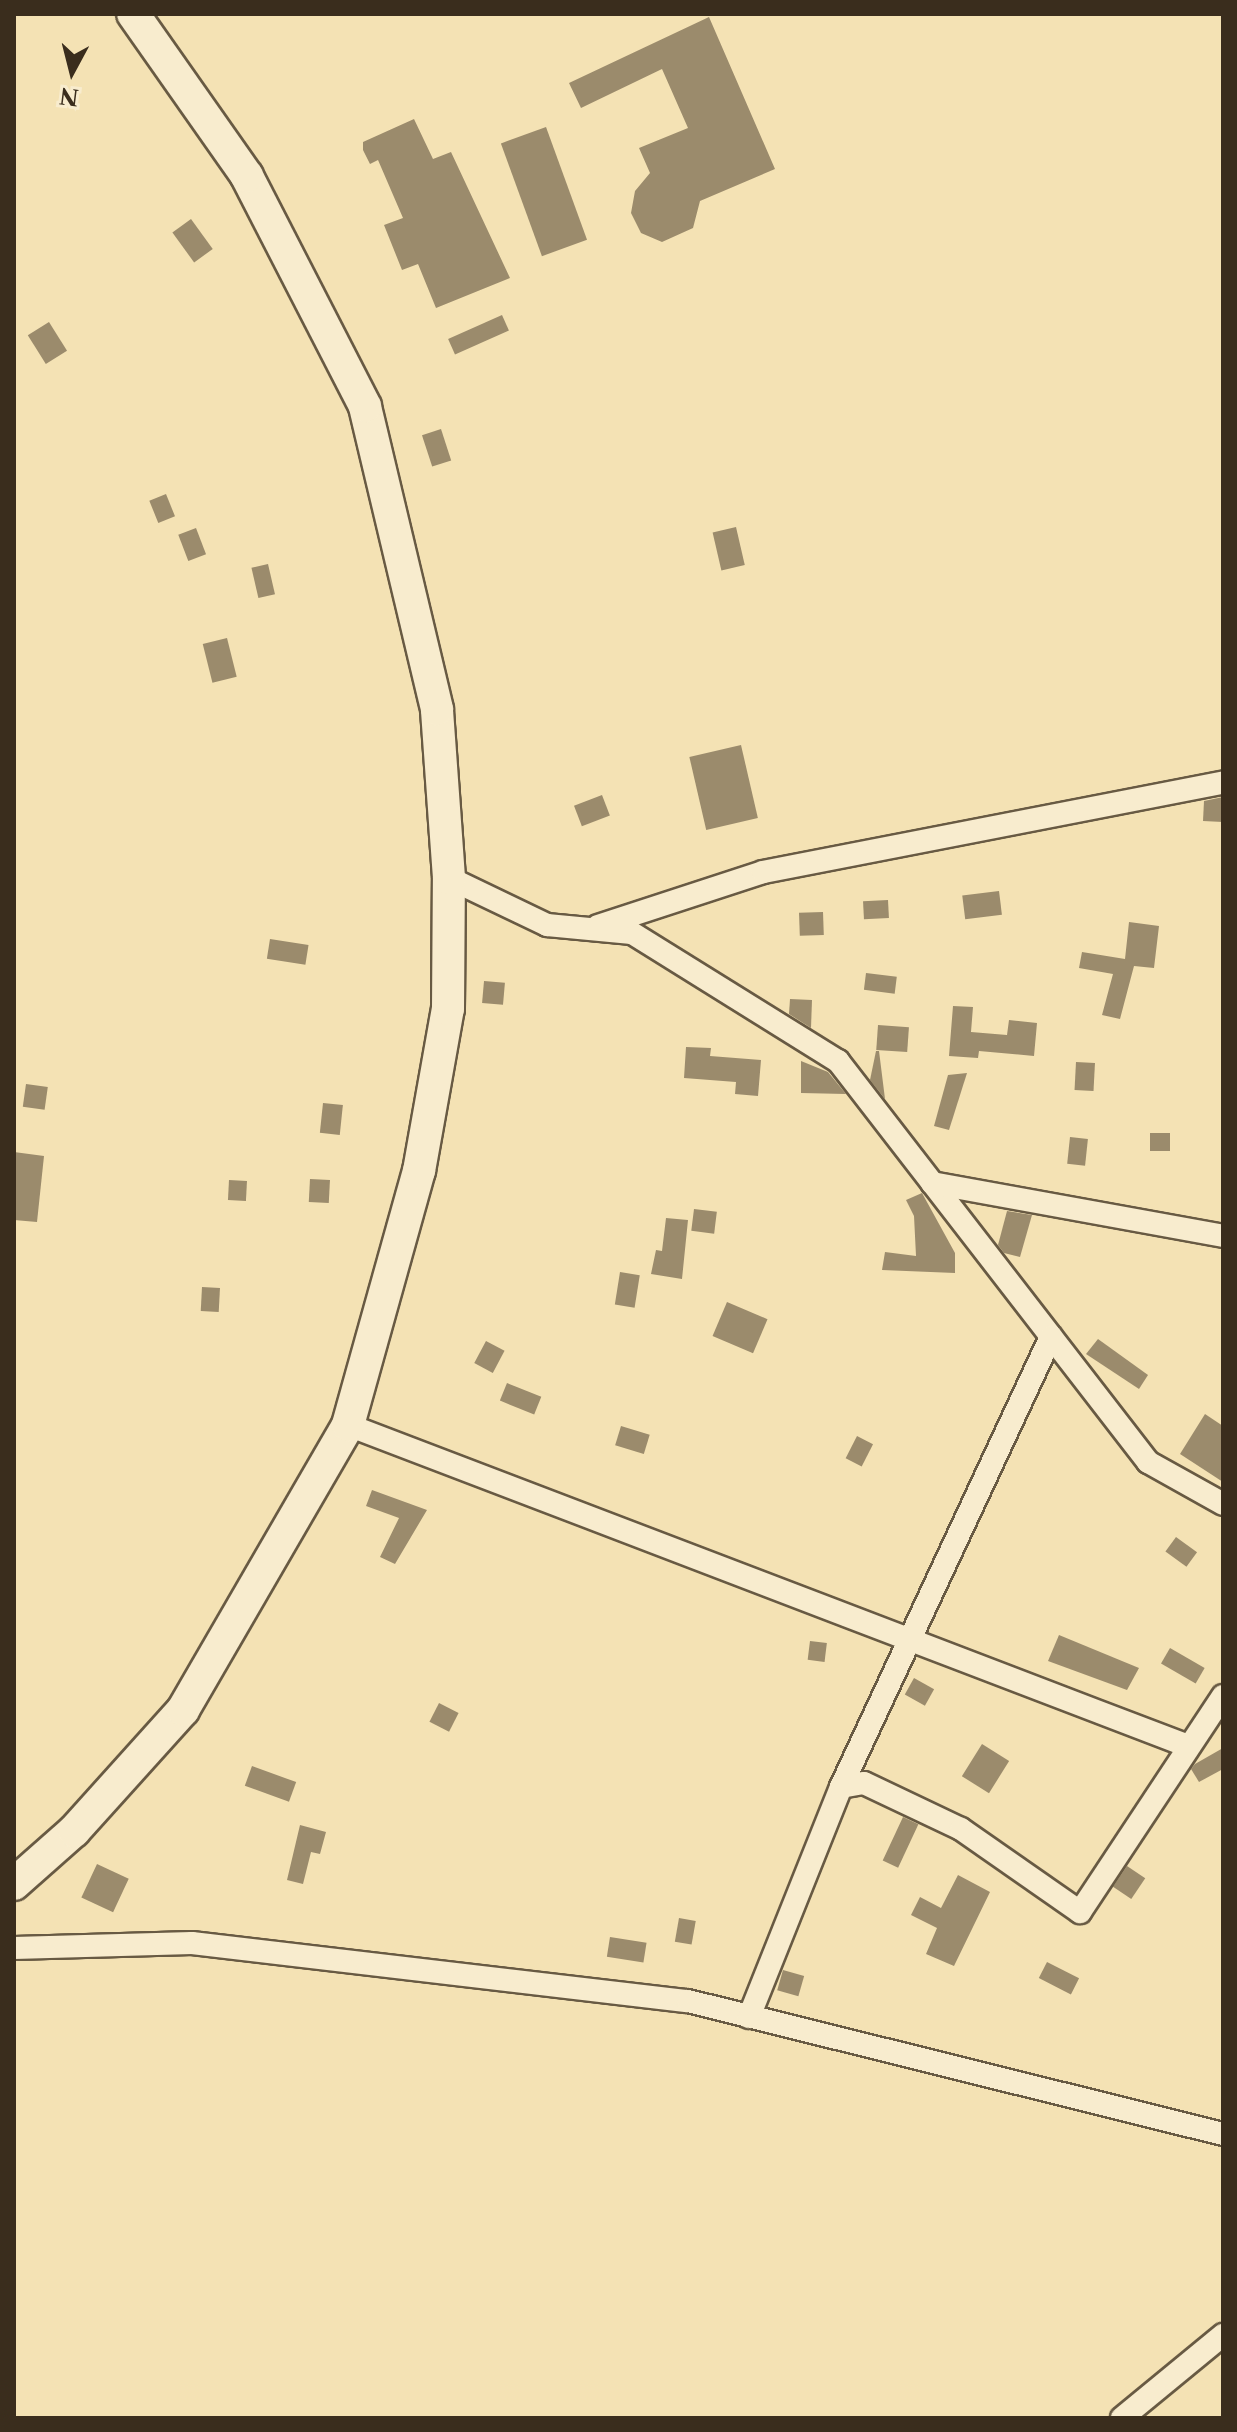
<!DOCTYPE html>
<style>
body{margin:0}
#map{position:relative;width:1237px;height:2432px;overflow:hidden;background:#f4e2b4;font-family:"Libre Caslon Text",serif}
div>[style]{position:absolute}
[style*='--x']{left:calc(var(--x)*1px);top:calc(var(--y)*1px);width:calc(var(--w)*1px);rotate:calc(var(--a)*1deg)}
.building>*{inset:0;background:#9b8b6c;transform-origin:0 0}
.roads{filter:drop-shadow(2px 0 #685a43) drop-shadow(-2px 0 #685a43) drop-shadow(0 2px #685a43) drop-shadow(0 -2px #685a43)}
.street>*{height:22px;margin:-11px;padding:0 11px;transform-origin:11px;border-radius:11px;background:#f8ecce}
.secondary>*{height:32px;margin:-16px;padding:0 16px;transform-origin:16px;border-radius:16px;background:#f8ecce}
span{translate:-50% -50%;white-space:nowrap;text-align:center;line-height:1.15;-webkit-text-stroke:6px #f8ecce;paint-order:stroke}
.frame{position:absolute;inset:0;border:16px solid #3a2d1d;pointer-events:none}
.north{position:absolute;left:32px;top:32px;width:80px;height:80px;-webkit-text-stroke:6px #f8ecce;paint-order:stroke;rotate:187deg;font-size:22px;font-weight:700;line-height:32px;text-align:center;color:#3a2d1d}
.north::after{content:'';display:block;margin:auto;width:28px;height:36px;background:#3a2d1d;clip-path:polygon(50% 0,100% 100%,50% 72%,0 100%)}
</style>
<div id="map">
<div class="building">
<div style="clip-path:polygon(709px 17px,775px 169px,700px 201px,693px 228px,662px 242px,641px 233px,631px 213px,635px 191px,650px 173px,639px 148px,688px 128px,662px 69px,581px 108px,569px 83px)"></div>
<div style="clip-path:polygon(414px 119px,433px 159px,451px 152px,510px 278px,436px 308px,418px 264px,402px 270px,384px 225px,403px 218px,378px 160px,370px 164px,363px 150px,363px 142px)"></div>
<div style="left:546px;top:127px;width:120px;height:48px;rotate:70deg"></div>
<div style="left:191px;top:219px;width:37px;height:23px;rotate:54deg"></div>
<div style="left:502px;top:315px;width:17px;height:59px;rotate:66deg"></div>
<div style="left:49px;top:322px;width:34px;height:25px;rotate:58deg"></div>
<div style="left:441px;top:429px;width:33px;height:20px;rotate:72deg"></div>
<div style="left:166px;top:494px;width:24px;height:18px;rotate:68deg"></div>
<div style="left:736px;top:527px;width:39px;height:24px;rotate:77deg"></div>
<div style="left:196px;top:528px;width:28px;height:19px;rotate:69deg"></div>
<div style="left:268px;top:564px;width:31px;height:17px;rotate:77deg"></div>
<div style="left:227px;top:638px;width:40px;height:25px;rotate:76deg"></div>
<div style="left:741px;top:745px;width:75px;height:53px;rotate:77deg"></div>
<div style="left:602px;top:795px;width:22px;height:30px;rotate:69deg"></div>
<div style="clip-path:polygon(1223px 797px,1223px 822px,1203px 821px,1204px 801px)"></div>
<div style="left:999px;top:891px;width:24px;height:37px;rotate:83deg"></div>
<div style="left:888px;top:900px;width:18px;height:25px;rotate:87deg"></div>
<div style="left:823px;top:912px;width:23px;height:24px;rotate:88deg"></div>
<div style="clip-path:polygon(1129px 922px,1159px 926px,1154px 968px,1134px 966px,1120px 1019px,1102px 1015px,1113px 974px,1079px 968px,1082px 952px,1125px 959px)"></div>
<div style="left:270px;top:939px;width:39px;height:20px;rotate:9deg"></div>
<div style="left:866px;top:973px;width:31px;height:17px;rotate:7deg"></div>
<div style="left:484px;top:981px;width:21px;height:22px;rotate:5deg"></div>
<div style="clip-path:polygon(790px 999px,812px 1000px,811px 1028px,789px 1014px)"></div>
<div style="clip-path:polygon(953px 1006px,973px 1007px,971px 1032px,1007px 1035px,1009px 1020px,1037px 1023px,1034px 1056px,979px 1051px,978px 1058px,949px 1056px)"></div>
<div style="left:878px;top:1025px;width:31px;height:25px;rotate:4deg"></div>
<div style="clip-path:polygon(686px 1047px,711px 1048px,710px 1056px,761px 1060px,758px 1096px,735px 1094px,736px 1082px,684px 1078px)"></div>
<div style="clip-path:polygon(876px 1051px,879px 1051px,885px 1099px,870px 1080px)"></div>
<div style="clip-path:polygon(801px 1061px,828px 1072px,846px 1094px,801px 1093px)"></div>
<div style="left:1076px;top:1062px;width:19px;height:28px;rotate:3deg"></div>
<div style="clip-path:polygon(967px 1073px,949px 1130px,934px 1126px,948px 1075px)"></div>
<div style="left:26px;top:1084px;width:22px;height:23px;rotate:8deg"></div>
<div style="left:323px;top:1103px;width:20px;height:30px;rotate:6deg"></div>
<div style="left:1150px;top:1133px;width:20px;height:18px"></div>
<div style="left:1070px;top:1137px;width:18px;height:27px;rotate:6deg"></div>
<div style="clip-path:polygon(14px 1152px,44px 1156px,37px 1222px,14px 1220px)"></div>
<div style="left:310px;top:1179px;width:20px;height:23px;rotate:3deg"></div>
<div style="left:229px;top:1180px;width:18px;height:20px;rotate:3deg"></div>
<div style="clip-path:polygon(922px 1193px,955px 1253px,955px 1273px,882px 1270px,885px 1252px,916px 1256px,914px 1216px,906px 1200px)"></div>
<div style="left:694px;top:1209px;width:23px;height:22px;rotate:7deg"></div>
<div style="clip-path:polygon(1007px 1211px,1032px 1215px,1020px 1257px,1004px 1253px,998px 1245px)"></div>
<div style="clip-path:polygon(666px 1218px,688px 1220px,682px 1279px,651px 1274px,656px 1250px,662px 1251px)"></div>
<div style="left:620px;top:1272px;width:20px;height:33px;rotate:9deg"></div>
<div style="left:202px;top:1287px;width:18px;height:24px;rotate:3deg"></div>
<div style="left:727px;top:1302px;width:44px;height:37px;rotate:23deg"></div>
<div style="clip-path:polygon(1098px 1339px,1148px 1375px,1139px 1389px,1086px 1354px)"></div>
<div style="left:486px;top:1341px;width:21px;height:25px;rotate:28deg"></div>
<div style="left:507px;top:1383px;width:37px;height:19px;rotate:22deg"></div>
<div style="clip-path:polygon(1205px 1414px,1223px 1426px,1223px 1482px,1180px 1454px)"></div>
<div style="left:621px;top:1426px;width:30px;height:20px;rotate:17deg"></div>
<div style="left:857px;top:1436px;width:18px;height:25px;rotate:27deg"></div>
<div style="clip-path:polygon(372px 1490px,427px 1510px,395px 1564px,380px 1557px,399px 1518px,366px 1506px)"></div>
<div style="left:1176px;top:1537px;width:26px;height:18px;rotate:36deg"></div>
<div style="clip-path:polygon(1059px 1635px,1139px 1668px,1127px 1690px,1048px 1661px)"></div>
<div style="left:810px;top:1641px;width:17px;height:19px;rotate:7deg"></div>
<div style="left:1170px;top:1648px;width:40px;height:18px;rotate:30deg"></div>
<div style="left:914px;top:1678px;width:23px;height:19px;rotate:29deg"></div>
<div style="left:439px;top:1703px;width:22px;height:21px;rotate:27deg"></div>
<div style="left:982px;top:1744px;width:32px;height:38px;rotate:32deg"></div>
<div style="clip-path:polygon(1223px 1748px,1223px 1769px,1199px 1782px,1191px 1769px,1195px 1764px)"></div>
<div style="left:252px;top:1766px;width:47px;height:21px;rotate:20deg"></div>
<div style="left:903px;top:1817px;width:17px;height:48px;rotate:25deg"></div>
<div style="clip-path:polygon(300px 1825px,326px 1832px,320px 1854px,311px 1852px,303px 1884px,287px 1880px)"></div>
<div style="left:97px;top:1864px;width:35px;height:37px;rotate:25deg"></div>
<div style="left:1127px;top:1866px;width:22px;height:25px;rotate:34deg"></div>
<div style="clip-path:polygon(958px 1875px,990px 1892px,954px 1966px,926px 1954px,937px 1928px,911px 1915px,920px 1897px,941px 1908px)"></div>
<div style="left:679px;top:1918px;width:17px;height:24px;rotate:10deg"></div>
<div style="left:610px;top:1937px;width:37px;height:20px;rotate:9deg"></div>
<div style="left:1047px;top:1962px;width:36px;height:18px;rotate:27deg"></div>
<div style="left:783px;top:1970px;width:22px;height:21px;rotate:16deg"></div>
</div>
<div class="roads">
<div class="street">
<div style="--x:449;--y:878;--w:109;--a:25.6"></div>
<div style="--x:547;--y:925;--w:85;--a:5.4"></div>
<div style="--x:632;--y:933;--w:243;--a:31.9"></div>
<div style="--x:838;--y:1061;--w:507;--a:52.29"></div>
<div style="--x:1148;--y:1462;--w:86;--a:29.2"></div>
<div style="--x:598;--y:926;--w:174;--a:-18.1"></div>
<div style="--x:763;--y:872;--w:469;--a:-11"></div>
<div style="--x:932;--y:1183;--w:296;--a:10.3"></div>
<div style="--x:348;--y:1425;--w:899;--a:20.91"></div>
<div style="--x:841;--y:1787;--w:23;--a:-10"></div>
<div style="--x:864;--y:1783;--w:107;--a:25.4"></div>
<div style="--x:961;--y:1829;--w:145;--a:34.9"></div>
<div style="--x:1080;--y:1912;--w:259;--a:-56.5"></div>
<div style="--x:14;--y:1948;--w:178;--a:-1.6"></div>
<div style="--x:192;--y:1943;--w:499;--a:6.7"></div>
<div style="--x:688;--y:2001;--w:551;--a:13.96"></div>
<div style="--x:749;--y:2017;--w:248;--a:-68.2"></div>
<div style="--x:841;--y:1787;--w:497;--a:-65"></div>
<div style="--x:1122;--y:2418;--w:131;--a:-39.4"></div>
</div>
<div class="secondary">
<div style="--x:14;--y:1884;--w:80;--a:-41.5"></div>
<div style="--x:74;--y:1831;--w:163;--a:-48"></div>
<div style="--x:183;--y:1710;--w:329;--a:-59.9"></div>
<div style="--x:348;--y:1425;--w:264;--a:-74.4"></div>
<div style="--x:419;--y:1171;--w:165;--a:-79.9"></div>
<div style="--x:448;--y:1009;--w:131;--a:-89.6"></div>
<div style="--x:449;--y:878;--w:169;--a:-94.1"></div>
<div style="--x:437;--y:709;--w:311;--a:-103.4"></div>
<div style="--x:365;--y:406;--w:259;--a:-117.2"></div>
<div style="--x:247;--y:176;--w:198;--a:-125.1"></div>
</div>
</div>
<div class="frame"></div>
<div class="north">N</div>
</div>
